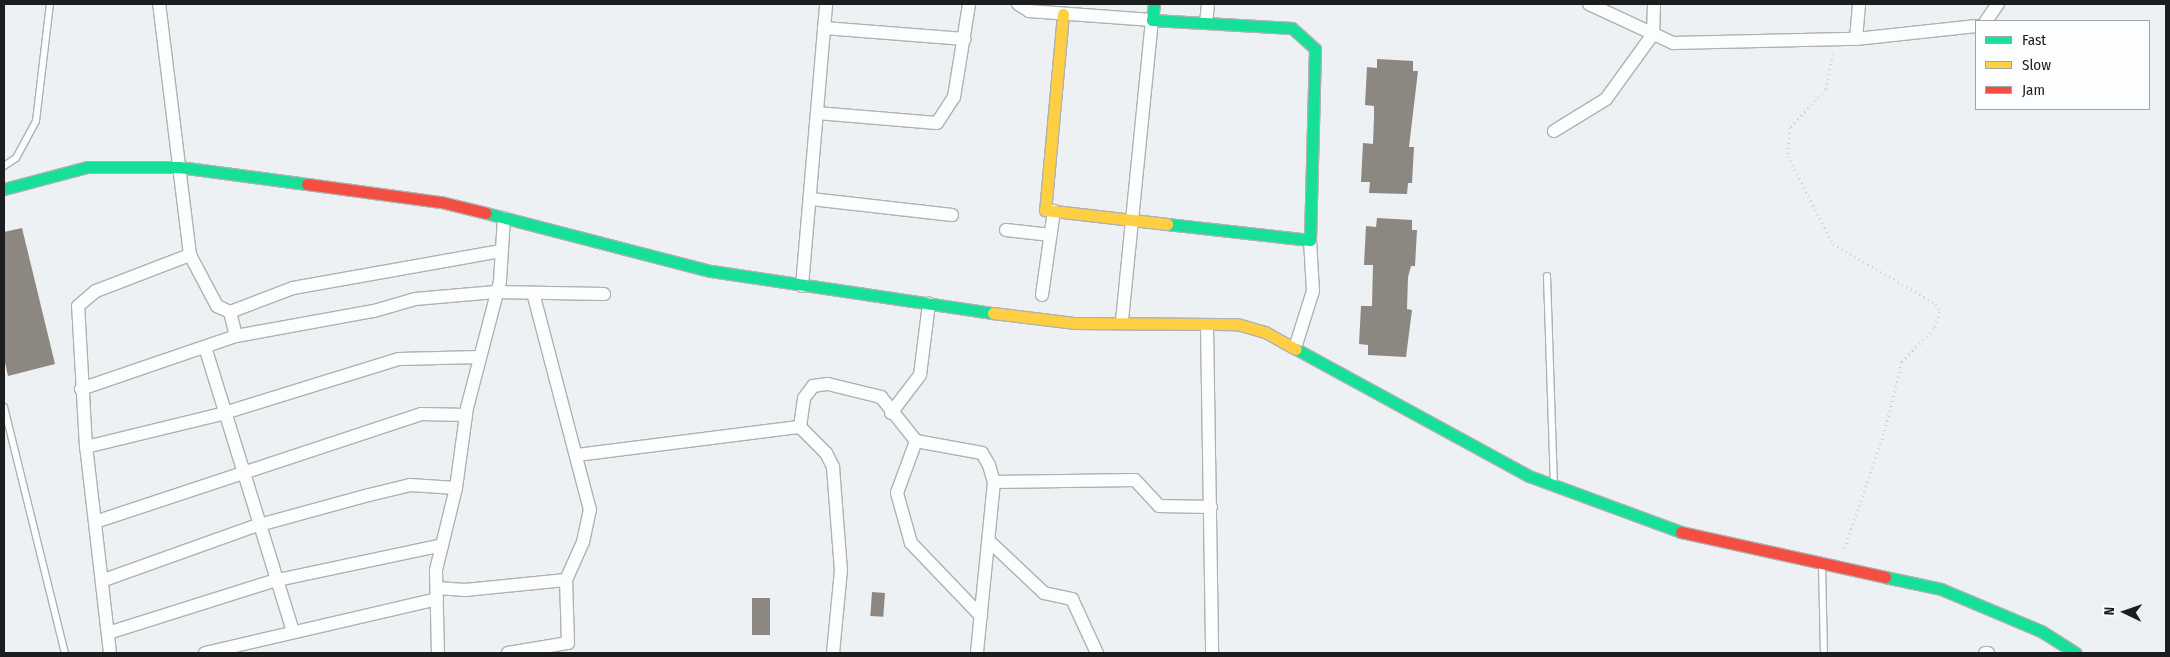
<!DOCTYPE html>
<style>
body{margin:0}
#map{position:relative;width:2170px;height:657px;overflow:hidden;background:#eef1f4;font-family:"Fira Sans Condensed",sans-serif}
div>[style]{position:absolute}
[style*='--x']{left:calc(var(--x)*1px);top:calc(var(--y)*1px);width:calc(var(--w)*1px);rotate:calc(var(--a)*1deg)}
.building>*{inset:0;background:#8c8780;transform-origin:0 0}
.path>*{height:2.5px;margin-top:-1.25px;transform-origin:0;background:repeating-linear-gradient(90deg,#cfd1d1 0 1px,transparent 0 5px)}
.roads{filter:drop-shadow(1px 0 #afb1b3) drop-shadow(-1px 0 #afb1b3) drop-shadow(0 1px #afb1b3) drop-shadow(0 -1px #afb1b3)}
.lane>*{height:6px;margin:-3px;padding:0 3px;transform-origin:3px;border-radius:3px;background:#fcfdfd}
.street>*{height:12px;margin:-6px;padding:0 6px;transform-origin:6px;border-radius:6px;background:#fcfdfd}
.fast>*{height:11px;margin:-5.5px;padding:0 5.5px;transform-origin:5.5px;border-radius:5.5px;background:#16e098}
.slow>*{height:11px;margin:-5.5px;padding:0 5.5px;transform-origin:5.5px;border-radius:5.5px;background:#ffcf43}
.jam>*{height:11px;margin:-5.5px;padding:0 5.5px;transform-origin:5.5px;border-radius:5.5px;background:#f24e42}
span{translate:-50% -50%;white-space:nowrap;text-align:center;line-height:1.15;-webkit-text-stroke:5px #fcfdfe;paint-order:stroke}
.frame{position:absolute;inset:0;border:5px solid #1b1d1f;pointer-events:none}
.legend{position:absolute;left:1975px;top:20px;width:175px;height:90px;box-sizing:border-box;background:#fcfdfe;border:1px solid #a2a3a5;margin:0;padding:6px 9px;list-style:none;font-size:15px;color:#1b1d1f}
.legend li{display:flex;align-items:center;gap:10px;height:25px}
.legend b{width:25px;border:1px solid #a2a3a5}
.north{position:absolute;left:2100px;top:587px;width:50px;height:50px;-webkit-text-stroke:4px #fcfdfe;paint-order:stroke;rotate:273deg;font-size:14px;font-weight:700;line-height:20px;text-align:center;color:#1b1d1f}
.north::after{content:'';display:block;margin:auto;width:18px;height:22px;background:#1b1d1f;clip-path:polygon(50% 0,100% 100%,50% 72%,0 100%)}
</style>
<div id="map">
<div class="building">
<div style="clip-path:polygon(1377px 59px,1413px 61px,1413px 71px,1418px 71px,1409px 147px,1414px 147px,1412px 183px,1408px 183px,1407px 194px,1369px 193px,1370px 182px,1361px 182px,1363px 143px,1373px 144px,1374px 116px,1374px 106px,1365px 105px,1367px 67px,1377px 68px)"></div>
<div style="clip-path:polygon(1377px 218px,1412px 220px,1412px 230px,1417px 230px,1415px 266px,1411px 266px,1408px 277px,1407px 309px,1412px 310px,1406px 357px,1368px 355px,1368px 345px,1359px 344px,1361px 306px,1372px 306px,1373px 265px,1364px 265px,1366px 226px,1376px 227px)"></div>
<div style="clip-path:polygon(22px 228px,55px 364px,8px 376px,4px 358px,4px 232px)"></div>
<div style="left:872px;top:592px;width:13px;height:24px;rotate:4deg"></div>
<div style="left:752px;top:598px;width:18px;height:37px"></div>
</div>
<div class="path">
<div style="--x:1833;--y:54;--w:37;--a:101"></div>
<div style="--x:1826;--y:90;--w:52;--a:133.5"></div>
<div style="--x:1790;--y:128;--w:28;--a:94"></div>
<div style="--x:1788;--y:156;--w:99;--a:62.9"></div>
<div style="--x:1833;--y:244;--w:119;--a:30.2"></div>
<div style="--x:1936;--y:304;--w:9;--a:63"></div>
<div style="--x:1940;--y:312;--w:18;--a:109"></div>
<div style="--x:1934;--y:329;--w:46;--a:134.1"></div>
<div style="--x:1902;--y:362;--w:74;--a:104"></div>
<div style="--x:1884;--y:434;--w:124;--a:108.9"></div>
</div>
<div class="roads">
<div class="lane">
<div style="--x:4;--y:166;--w:14;--a:-34"></div>
<div style="--x:16;--y:158;--w:42;--a:-61.6"></div>
<div style="--x:36;--y:121;--w:118;--a:-83.2"></div>
<div style="--x:1547;--y:276;--w:209;--a:88.1"></div>
<div style="--x:4;--y:407;--w:253;--a:76.1"></div>
<div style="--x:1822;--y:566;--w:87;--a:88.7"></div>
</div>
<div class="street">
<div style="--x:1018;--y:4;--w:13;--a:32"></div>
<div style="--x:1029;--y:11;--w:123;--a:4.2"></div>
<div style="--x:1152;--y:20;--w:304;--a:95.7"></div>
<div style="--x:1589;--y:4;--w:93;--a:24.9"></div>
<div style="--x:1673;--y:43;--w:183;--a:-1.3"></div>
<div style="--x:1856;--y:39;--w:121;--a:-6.2"></div>
<div style="--x:1986;--y:21;--w:21;--a:-55"></div>
<div style="--x:1206;--y:23;--w:19;--a:-84"></div>
<div style="--x:824;--y:28;--w:141;--a:4.5"></div>
<div style="--x:1856;--y:39;--w:35;--a:-85"></div>
<div style="--x:817;--y:113;--w:120;--a:4.8"></div>
<div style="--x:937;--y:123;--w:31;--a:-57"></div>
<div style="--x:954;--y:97;--w:94;--a:-80.8"></div>
<div style="--x:1554;--y:131;--w:61;--a:-31.6"></div>
<div style="--x:1606;--y:99;--w:80;--a:-54.1"></div>
<div style="--x:1653;--y:34;--w:30;--a:-88"></div>
<div style="--x:811;--y:199;--w:142;--a:6.5"></div>
<div style="--x:1006;--y:230;--w:45;--a:6.3"></div>
<div style="--x:190;--y:255;--w:58;--a:62.1"></div>
<div style="--x:217;--y:306;--w:14;--a:25"></div>
<div style="--x:802;--y:286;--w:283;--a:-85.1"></div>
<div style="--x:1042;--y:295;--w:85;--a:-81.9"></div>
<div style="--x:1207;--y:325;--w:328;--a:89.1"></div>
<div style="--x:236;--y:336;--w:25;--a:-104"></div>
<div style="--x:230;--y:312;--w:67;--a:-20.9"></div>
<div style="--x:293;--y:288;--w:211;--a:-10.1"></div>
<div style="--x:205;--y:347;--w:298;--a:72.8"></div>
<div style="--x:1295;--y:348;--w:60;--a:-72.5"></div>
<div style="--x:1313;--y:291;--w:51;--a:-93.4"></div>
<div style="--x:81;--y:389;--w:164;--a:-18.9"></div>
<div style="--x:236;--y:336;--w:140;--a:-10.3"></div>
<div style="--x:374;--y:311;--w:43;--a:-16.3"></div>
<div style="--x:415;--y:299;--w:81;--a:-4.9"></div>
<div style="--x:496;--y:292;--w:108;--a:1.1"></div>
<div style="--x:891;--y:413;--w:48;--a:-52.7"></div>
<div style="--x:920;--y:375;--w:72;--a:-82.8"></div>
<div style="--x:800;--y:427;--w:37;--a:45"></div>
<div style="--x:826;--y:453;--w:16;--a:63"></div>
<div style="--x:833;--y:467;--w:103;--a:85.6"></div>
<div style="--x:841;--y:570;--w:83;--a:95.5"></div>
<div style="--x:916;--y:441;--w:55;--a:110.1"></div>
<div style="--x:897;--y:493;--w:52;--a:74.4"></div>
<div style="--x:911;--y:543;--w:101;--a:46.2"></div>
<div style="--x:86;--y:447;--w:139;--a:-13.7"></div>
<div style="--x:221;--y:414;--w:186;--a:-17.2"></div>
<div style="--x:399;--y:359;--w:81;--a:-1.4"></div>
<div style="--x:577;--y:455;--w:225;--a:-7.2"></div>
<div style="--x:800;--y:427;--w:29;--a:-82"></div>
<div style="--x:804;--y:398;--w:15;--a:-53"></div>
<div style="--x:813;--y:386;--w:15;--a:-8"></div>
<div style="--x:828;--y:384;--w:55;--a:13.8"></div>
<div style="--x:881;--y:397;--w:56;--a:51.5"></div>
<div style="--x:916;--y:441;--w:67;--a:10.3"></div>
<div style="--x:982;--y:453;--w:14;--a:60"></div>
<div style="--x:989;--y:465;--w:18;--a:74"></div>
<div style="--x:994;--y:482;--w:172;--a:95.7"></div>
<div style="--x:994;--y:482;--w:141;--a:-0.8"></div>
<div style="--x:1135;--y:480;--w:35;--a:47"></div>
<div style="--x:1159;--y:506;--w:52;--a:1.1"></div>
<div style="--x:95;--y:522;--w:343;--a:-18.3"></div>
<div style="--x:421;--y:414;--w:45;--a:1.3"></div>
<div style="--x:989;--y:541;--w:76;--a:43.4"></div>
<div style="--x:1044;--y:593;--w:29;--a:12"></div>
<div style="--x:1072;--y:599;--w:60;--a:65.2"></div>
<div style="--x:104;--y:580;--w:157;--a:-19.7"></div>
<div style="--x:252;--y:527;--w:121;--a:-15.3"></div>
<div style="--x:369;--y:495;--w:42;--a:-13.7"></div>
<div style="--x:410;--y:485;--w:46;--a:3.7"></div>
<div style="--x:437;--y:588;--w:28;--a:4"></div>
<div style="--x:465;--y:590;--w:101;--a:-5.7"></div>
<div style="--x:108;--y:633;--w:173;--a:-17.5"></div>
<div style="--x:273;--y:581;--w:173;--a:-12"></div>
<div style="--x:110;--y:653;--w:207;--a:-96.6"></div>
<div style="--x:86;--y:447;--w:141;--a:-93.2"></div>
<div style="--x:78;--y:306;--w:23;--a:-40"></div>
<div style="--x:96;--y:291;--w:101;--a:-21"></div>
<div style="--x:190;--y:255;--w:253;--a:-97"></div>
<div style="--x:205;--y:653;--w:238;--a:-13.1"></div>
<div style="--x:438;--y:653;--w:83;--a:-91.4"></div>
<div style="--x:436;--y:570;--w:84;--a:-76.3"></div>
<div style="--x:456;--y:488;--w:81;--a:-82.2"></div>
<div style="--x:467;--y:408;--w:131;--a:-75.4"></div>
<div style="--x:500;--y:281;--w:63;--a:-86.4"></div>
<div style="--x:508;--y:653;--w:61;--a:-9.5"></div>
<div style="--x:568;--y:643;--w:63;--a:-91.8"></div>
<div style="--x:566;--y:580;--w:42;--a:-65.9"></div>
<div style="--x:583;--y:542;--w:33;--a:-78"></div>
<div style="--x:590;--y:510;--w:224;--a:-104.7"></div>
<div style="--x:1985;--y:653;--w:3;--a:0"></div>
</div>
<div class="fast">
<div style="--x:1154;--y:4;--w:16;--a:97"></div>
<div style="--x:1152;--y:20;--w:140;--a:3.3"></div>
<div style="--x:1292;--y:28;--w:31;--a:42"></div>
<div style="--x:1315;--y:49;--w:191;--a:91.5"></div>
<div style="--x:1310;--y:240;--w:144;--a:-173.6"></div>
<div style="--x:4;--y:189;--w:86;--a:-14.8"></div>
<div style="--x:87;--y:167;--w:92;--a:0"></div>
<div style="--x:179;--y:167;--w:129;--a:7.6"></div>
<div style="--x:486;--y:213;--w:232;--a:14.5"></div>
<div style="--x:711;--y:271;--w:285;--a:8.5"></div>
<div style="--x:1296;--y:349;--w:265;--a:28.6"></div>
<div style="--x:1529;--y:476;--w:162;--a:20.2"></div>
<div style="--x:1885;--y:577;--w:57;--a:12.1"></div>
<div style="--x:1941;--y:589;--w:108;--a:22.8"></div>
<div style="--x:2041;--y:631;--w:41;--a:32.2"></div>
</div>
<div class="slow">
<div style="--x:1063;--y:14;--w:197;--a:95.2"></div>
<div style="--x:1045;--y:210;--w:123;--a:6.5"></div>
<div style="--x:993;--y:313;--w:83;--a:7"></div>
<div style="--x:1075;--y:323;--w:162;--a:0.4"></div>
<div style="--x:1237;--y:324;--w:29;--a:16"></div>
<div style="--x:1265;--y:332;--w:35;--a:29"></div>
</div>
<div class="jam">
<div style="--x:307;--y:184;--w:135;--a:7.7"></div>
<div style="--x:441;--y:202;--w:46;--a:13.7"></div>
<div style="--x:1681;--y:532;--w:209;--a:12.4"></div>
</div>
</div>
<div class="frame"></div>
<ul class="legend">
<li><b style="height:6px;background:#16e098"></b>Fast</li>
<li><b style="height:6px;background:#ffcf43"></b>Slow</li>
<li><b style="height:6px;background:#f24e42"></b>Jam</li>
</ul>
<div class="north">N</div>
</div>
